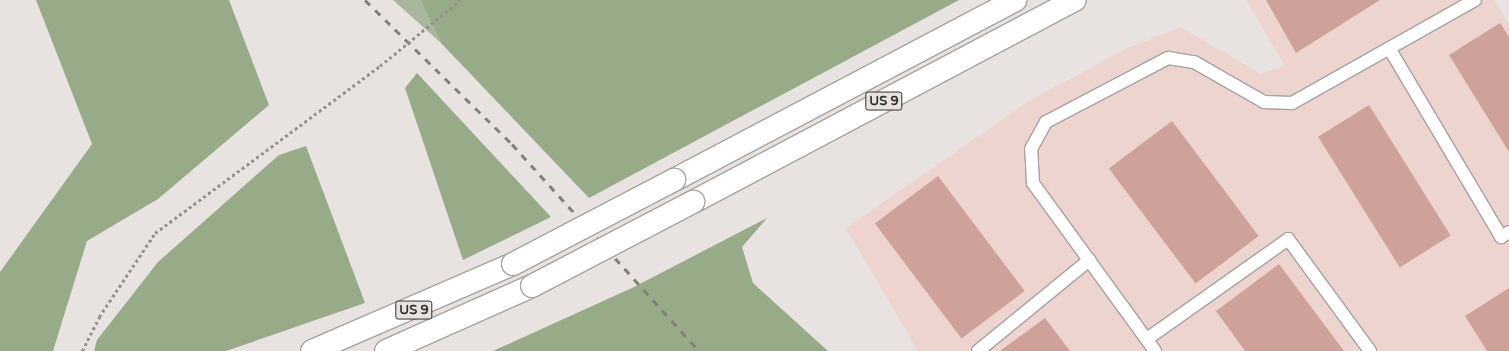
<!DOCTYPE html>
<style>
body{margin:0}
#map{position:relative;width:1509px;height:351px;overflow:hidden;background:#e8e3e0;font-family:"Varela Round",sans-serif}
div>[style]{position:absolute}
[style*='--x']{left:calc(var(--x)*1px);top:calc(var(--y)*1px);width:calc(var(--w)*1px);rotate:calc(var(--a)*1deg)}
.industrial>*{inset:0;background:#edd4ce}
.green>*{inset:0;background:#a7b69d}
.forest>*{inset:0;background:#97ab88}
.building>*{inset:0;background:#cea19a;transform-origin:0 0}
.path>*{height:2.5px;margin-top:-1.25px;transform-origin:0;background:repeating-linear-gradient(90deg,#95918f 0 3px,transparent 0 6px)}
.roads{filter:drop-shadow(1px 0 #a7a2a0) drop-shadow(-1px 0 #a7a2a0) drop-shadow(0 1px #a7a2a0) drop-shadow(0 -1px #a7a2a0)}
.lane>*{height:12px;margin:-6px;padding:0 6px;transform-origin:6px;border-radius:6px;background:#fff}
.highway>*{height:22px;margin:-11px;padding:0 11px;transform-origin:11px;border-radius:11px;background:#fff}
.rail>*{height:3px;margin-top:-1.5px;transform-origin:0;background:repeating-linear-gradient(90deg,#837f7d 0 7px,transparent 0 14px)}
.path-bridge>*{height:2.5px;margin-top:-1.25px;transform-origin:0;background:repeating-linear-gradient(90deg,#95918f 0 3px,transparent 0 6px)}
.bridges{filter:drop-shadow(1px 0 #a7a2a0) drop-shadow(-1px 0 #a7a2a0) drop-shadow(0 1px #a7a2a0) drop-shadow(0 -1px #a7a2a0)}
.highway-bridge>*{height:22px;margin:-11px;padding:0 11px;transform-origin:11px;border-radius:11px;background:#fff}
span{translate:-50% -50%;white-space:nowrap;text-align:center;line-height:1.15;-webkit-text-stroke:3px #e8e3e0;paint-order:stroke}
.shield-label span{padding:1px 3px;background:#e8e3e0;border:1px solid;border-radius:3px;-webkit-text-stroke-width:0}
.shield-label{font-size:13px;color:#312f2e;font-weight:700}
</style>
<div id="map">
<div class="industrial">
<div style="clip-path:polygon(1246px 0,1494px 0,1509px 24px,1509px 351px,918px 351px,846px 228px,1032px 99px,1130px 47px,1181px 27px,1261px 74px,1285px 66px)"></div>
</div>
<div class="green">
<div style="clip-path:polygon(393px 0,420px 0,441px 43px)"></div>
</div>
<div class="forest">
<div style="clip-path:polygon(36px 0,229px 0,269px 105px,158px 199px,87px 241px,53px 351px,0 351px,0 272px,92px 144px)"></div>
<div style="clip-path:polygon(420px 0,959px 0,589px 198px,441px 43px)"></div>
<div style="clip-path:polygon(417px 73px,551px 217px,463px 260px,405px 88px)"></div>
<div style="clip-path:polygon(306px 146px,365px 303px,226px 351px,94px 351px,97px 340px,158px 262px,279px 155px)"></div>
<div style="clip-path:polygon(767px 218px,742px 247px,753px 283px,828px 351px,493px 351px,634px 287px)"></div>
</div>
<div class="building">
<div style="clip-path:polygon(1266px 0,1380px 0,1296px 53px)"></div>
<div style="clip-path:polygon(1500px 23px,1509px 37px,1509px 152px,1449px 55px)"></div>
<div style="left:1369px;top:105px;width:154px;height:60px;rotate:58deg"></div>
<div style="left:1172px;top:121px;width:144px;height:79px;rotate:53deg"></div>
<div style="left:938px;top:176px;width:144px;height:79px;rotate:53deg"></div>
<div style="clip-path:polygon(1279px 264px,1344px 351px,1245px 351px,1216px 311px)"></div>
<div style="clip-path:polygon(1509px 288px,1509px 351px,1487px 351px,1465px 316px)"></div>
<div style="clip-path:polygon(1045px 318px,1070px 351px,1000px 351px)"></div>
</div>
<div class="path">
<div style="--x:82;--y:351;--w:38;--a:-63"></div>
<div style="--x:99;--y:317;--w:101;--a:-56.3"></div>
<div style="--x:155;--y:233;--w:280;--a:-36.6"></div>
</div>
<div class="roads">
<div class="lane">
<div style="--x:1389;--y:48;--w:220;--a:59.3"></div>
<div style="--x:1501;--y:237;--w:9;--a:-32"></div>
<div style="--x:1147;--y:339;--w:173;--a:-35.3"></div>
<div style="--x:1288;--y:239;--w:139;--a:53.8"></div>
<div style="--x:978;--y:351;--w:144;--a:-39.3"></div>
<div style="--x:1155;--y:351;--w:208;--a:-126"></div>
<div style="--x:1033;--y:183;--w:34;--a:-93"></div>
<div style="--x:1031;--y:149;--w:31;--a:-61"></div>
<div style="--x:1046;--y:122;--w:138;--a:-27.7"></div>
<div style="--x:1168;--y:58;--w:26;--a:9"></div>
<div style="--x:1194;--y:62;--w:81;--a:29.7"></div>
<div style="--x:1264;--y:102;--w:28;--a:2"></div>
<div style="--x:1292;--y:103;--w:210;--a:-29.4"></div>
</div>
<div class="highway">
<div style="--x:674;--y:180;--w:386;--a:-27.8"></div>
<div style="--x:693;--y:202;--w:432;--a:-27.9"></div>
<div style="--x:312;--y:351;--w:219;--a:-23.4"></div>
<div style="--x:386;--y:351;--w:160;--a:-24"></div>
</div>
</div>
<div class="rail">
<div style="--x:365;--y:0;--w:206;--a:44.4"></div>
<div style="--x:512;--y:144;--w:279;--a:47.9"></div>
</div>
<div class="path-bridge">
<div style="--x:380;--y:66;--w:104;--a:-39.5"></div>
</div>
<div class="bridges">
<div class="highway-bridge">
<div style="--x:513;--y:264;--w:182;--a:-27.6"></div>
<div style="--x:532;--y:286;--w:182;--a:-27.6"></div>
</div>
</div>
<div class="shield-label">
<span style="left:884px;top:101px">US 9</span>
<span style="left:414px;top:310px">US 9</span>
</div>
</div>
